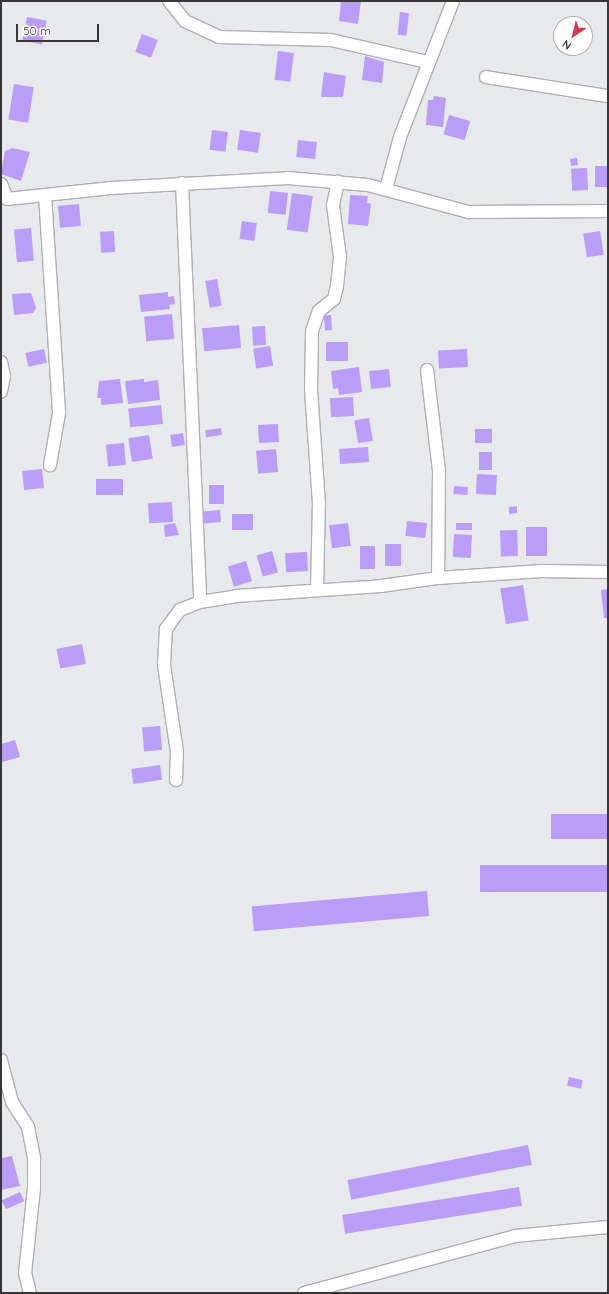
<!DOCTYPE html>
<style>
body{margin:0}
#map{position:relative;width:609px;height:1294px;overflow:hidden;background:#e8e9ec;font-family:Quicksand,sans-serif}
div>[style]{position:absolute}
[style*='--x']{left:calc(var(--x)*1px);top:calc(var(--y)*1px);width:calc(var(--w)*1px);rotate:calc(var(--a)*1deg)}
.building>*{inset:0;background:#b99df6;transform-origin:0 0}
.roads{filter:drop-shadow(1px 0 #afafb3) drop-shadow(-1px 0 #afafb3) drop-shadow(0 1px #afafb3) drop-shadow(0 -1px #afafb3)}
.street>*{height:12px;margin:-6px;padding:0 6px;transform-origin:6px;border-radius:6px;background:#fff}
span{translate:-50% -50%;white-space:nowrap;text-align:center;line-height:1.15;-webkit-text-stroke:4px #fff;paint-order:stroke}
.frame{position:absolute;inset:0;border:2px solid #373738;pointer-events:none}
.north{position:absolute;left:553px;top:16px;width:40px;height:40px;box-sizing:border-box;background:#fff;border:1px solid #afafaf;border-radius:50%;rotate:215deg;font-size:11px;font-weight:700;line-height:16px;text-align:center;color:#373738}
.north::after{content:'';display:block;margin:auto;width:14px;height:18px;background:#cd3d54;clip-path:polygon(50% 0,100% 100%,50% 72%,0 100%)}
.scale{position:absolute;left:16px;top:24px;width:83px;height:18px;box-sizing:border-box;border:2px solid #373738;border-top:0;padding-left:5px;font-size:12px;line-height:14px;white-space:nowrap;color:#373738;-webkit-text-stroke:3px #fff;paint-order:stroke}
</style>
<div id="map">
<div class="building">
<div style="clip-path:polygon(341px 1px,361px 1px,358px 24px,339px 21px)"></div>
<div style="left:400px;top:12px;width:9px;height:23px;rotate:6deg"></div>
<div style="left:27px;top:17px;width:20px;height:24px;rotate:11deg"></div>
<div style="left:142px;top:34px;width:17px;height:19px;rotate:21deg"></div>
<div style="left:278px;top:51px;width:16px;height:29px;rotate:7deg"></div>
<div style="clip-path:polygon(365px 56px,384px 62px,382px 83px,362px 80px)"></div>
<div style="clip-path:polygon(324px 72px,346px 76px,343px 97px,321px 97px)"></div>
<div style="left:14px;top:84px;width:20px;height:36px;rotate:9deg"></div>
<div style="clip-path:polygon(434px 96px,446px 98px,443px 127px,426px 125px,428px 100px,433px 100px)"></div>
<div style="left:449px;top:115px;width:22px;height:20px;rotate:16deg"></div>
<div style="left:212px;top:130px;width:16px;height:20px;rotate:7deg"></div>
<div style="left:240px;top:130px;width:21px;height:20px;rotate:8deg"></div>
<div style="left:298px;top:140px;width:19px;height:17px;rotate:6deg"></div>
<div style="clip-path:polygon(12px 148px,30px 152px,21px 181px,1px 174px,5px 151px)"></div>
<div style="left:577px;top:158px;width:7px;height:7px;rotate:82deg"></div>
<div style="left:595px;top:166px;width:13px;height:21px"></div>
<div style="left:587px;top:168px;width:22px;height:16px;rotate:87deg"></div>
<div style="left:270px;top:191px;width:18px;height:22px;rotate:6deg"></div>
<div style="left:292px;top:193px;width:21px;height:37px;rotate:8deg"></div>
<div style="clip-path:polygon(350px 195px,368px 196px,367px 203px,371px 204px,368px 226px,348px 224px)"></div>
<div style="left:79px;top:204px;width:22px;height:21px;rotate:85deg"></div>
<div style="left:242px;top:221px;width:15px;height:18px;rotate:8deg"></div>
<div style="left:31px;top:228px;width:33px;height:17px;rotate:85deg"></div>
<div style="left:114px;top:231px;width:21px;height:14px;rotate:87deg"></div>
<div style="left:600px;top:231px;width:24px;height:17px;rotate:81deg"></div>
<div style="left:217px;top:279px;width:27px;height:12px;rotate:80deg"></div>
<div style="clip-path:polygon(168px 292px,168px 297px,174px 296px,175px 304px,169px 305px,170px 309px,141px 312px,139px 295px)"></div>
<div style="clip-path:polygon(31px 293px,36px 308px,33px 313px,14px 315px,12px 294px)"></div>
<div style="left:172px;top:314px;width:25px;height:28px;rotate:85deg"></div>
<div style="left:331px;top:315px;width:15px;height:7px;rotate:86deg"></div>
<div style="left:239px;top:325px;width:23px;height:37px;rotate:85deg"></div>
<div style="left:265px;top:326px;width:19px;height:13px;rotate:87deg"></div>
<div style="left:348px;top:342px;width:19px;height:22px;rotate:90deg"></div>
<div style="left:270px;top:346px;width:20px;height:17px;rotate:81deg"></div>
<div style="left:44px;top:349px;width:14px;height:19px;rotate:78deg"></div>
<div style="left:467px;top:349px;width:18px;height:29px;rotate:87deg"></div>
<div style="clip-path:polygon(359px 367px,362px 392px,339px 395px,338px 388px,333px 389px,331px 371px)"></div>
<div style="left:389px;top:369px;width:18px;height:20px;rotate:84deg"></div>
<div style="clip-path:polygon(120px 379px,123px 403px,101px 405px,101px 398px,97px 398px,99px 381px)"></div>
<div style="clip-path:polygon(144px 379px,144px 382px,158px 380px,160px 400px,128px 404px,125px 381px)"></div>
<div style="left:353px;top:397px;width:19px;height:23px;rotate:87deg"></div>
<div style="left:161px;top:405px;width:19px;height:33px;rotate:84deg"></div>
<div style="left:369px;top:418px;width:23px;height:15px;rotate:80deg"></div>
<div style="left:278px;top:424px;width:18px;height:20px;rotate:87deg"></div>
<div style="left:221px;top:428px;width:7px;height:16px;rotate:82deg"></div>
<div style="left:492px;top:429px;width:14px;height:17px;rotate:90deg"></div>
<div style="left:183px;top:433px;width:12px;height:13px;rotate:81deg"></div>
<div style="left:149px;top:435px;width:24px;height:21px;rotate:81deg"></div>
<div style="left:124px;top:443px;width:22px;height:18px;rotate:85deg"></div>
<div style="left:368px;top:447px;width:15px;height:29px;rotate:86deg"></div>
<div style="left:276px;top:449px;width:23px;height:20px;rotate:85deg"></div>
<div style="left:479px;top:452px;width:13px;height:18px"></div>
<div style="left:42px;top:469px;width:19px;height:20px;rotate:84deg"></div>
<div style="left:477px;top:474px;width:20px;height:20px;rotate:3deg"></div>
<div style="left:123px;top:479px;width:16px;height:27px;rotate:90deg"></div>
<div style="left:209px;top:485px;width:15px;height:19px"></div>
<div style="left:454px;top:486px;width:14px;height:8px;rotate:4deg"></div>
<div style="left:172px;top:502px;width:20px;height:24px;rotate:87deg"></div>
<div style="clip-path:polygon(517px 506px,517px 513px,509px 514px,509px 507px)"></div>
<div style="left:220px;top:510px;width:12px;height:17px;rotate:85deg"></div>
<div style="left:232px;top:514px;width:21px;height:16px"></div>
<div style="left:407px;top:521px;width:20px;height:15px;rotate:6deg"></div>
<div style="clip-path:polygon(175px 523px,179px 535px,165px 537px,164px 525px)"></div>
<div style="left:348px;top:523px;width:23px;height:19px;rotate:83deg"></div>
<div style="left:456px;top:523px;width:16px;height:7px"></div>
<div style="left:526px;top:527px;width:21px;height:29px"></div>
<div style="left:517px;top:530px;width:26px;height:17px;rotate:88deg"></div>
<div style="left:454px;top:534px;width:18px;height:23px;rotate:3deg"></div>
<div style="left:385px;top:544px;width:16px;height:22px"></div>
<div style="left:360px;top:546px;width:15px;height:23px"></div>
<div style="left:272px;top:551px;width:22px;height:16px;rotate:74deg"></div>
<div style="left:307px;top:552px;width:19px;height:22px;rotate:87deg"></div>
<div style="left:246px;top:561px;width:21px;height:19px;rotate:73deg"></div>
<div style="left:523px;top:585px;width:36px;height:23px;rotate:81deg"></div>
<div style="clip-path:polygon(608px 589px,608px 618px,604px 618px,601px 590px)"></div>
<div style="left:82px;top:644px;width:20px;height:26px;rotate:79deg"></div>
<div style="left:160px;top:726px;width:24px;height:18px;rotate:85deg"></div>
<div style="clip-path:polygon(15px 740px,20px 757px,2px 762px,1px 744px)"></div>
<div style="left:160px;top:765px;width:15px;height:29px;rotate:82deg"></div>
<div style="left:608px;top:814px;width:25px;height:57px;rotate:90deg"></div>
<div style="left:608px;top:865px;width:27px;height:128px;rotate:90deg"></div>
<div style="left:427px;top:891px;width:25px;height:176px;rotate:85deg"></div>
<div style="left:569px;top:1077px;width:14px;height:9px;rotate:12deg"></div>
<div style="left:528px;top:1145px;width:20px;height:184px;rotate:79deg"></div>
<div style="clip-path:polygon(12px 1156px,20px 1186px,1px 1190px,1px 1158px)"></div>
<div style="left:519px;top:1187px;width:19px;height:179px;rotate:81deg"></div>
<div style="left:20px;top:1192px;width:10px;height:20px;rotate:66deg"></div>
</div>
<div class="roads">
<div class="street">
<div style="--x:169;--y:1;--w:26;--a:51"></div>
<div style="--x:185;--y:21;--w:38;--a:25"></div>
<div style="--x:219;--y:37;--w:112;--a:1.5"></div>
<div style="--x:331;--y:40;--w:98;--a:12.9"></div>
<div style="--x:486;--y:77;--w:123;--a:8.9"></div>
<div style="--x:182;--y:183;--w:419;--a:87.5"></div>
<div style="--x:1;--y:184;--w:16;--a:68"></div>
<div style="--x:7;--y:199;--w:105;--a:-6"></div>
<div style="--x:111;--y:188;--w:177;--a:-3.2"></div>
<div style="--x:288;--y:178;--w:80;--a:5"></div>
<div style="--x:368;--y:185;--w:105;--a:15"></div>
<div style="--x:469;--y:212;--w:139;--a:-0.4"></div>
<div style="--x:386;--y:189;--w:54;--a:-74.9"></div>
<div style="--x:400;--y:137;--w:146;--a:-68.7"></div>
<div style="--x:45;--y:195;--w:218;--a:86.3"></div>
<div style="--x:59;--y:413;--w:53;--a:99.8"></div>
<div style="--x:1;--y:362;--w:14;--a:78"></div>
<div style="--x:4;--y:376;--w:16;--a:101"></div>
<div style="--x:427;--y:370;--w:102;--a:83.2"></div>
<div style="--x:439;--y:471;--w:107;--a:90.5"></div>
<div style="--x:317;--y:589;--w:85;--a:-88.7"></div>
<div style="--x:319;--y:504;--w:115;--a:-94"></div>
<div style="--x:311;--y:389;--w:58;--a:-89"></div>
<div style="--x:312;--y:331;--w:21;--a:-71"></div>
<div style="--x:319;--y:311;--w:19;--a:-39"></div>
<div style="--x:334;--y:299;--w:13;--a:-77"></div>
<div style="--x:337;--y:286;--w:29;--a:-84"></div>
<div style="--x:340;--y:257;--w:52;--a:-97.7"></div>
<div style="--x:333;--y:205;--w:24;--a:-78"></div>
<div style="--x:176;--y:780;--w:28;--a:-88"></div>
<div style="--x:177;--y:752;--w:88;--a:-98.5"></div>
<div style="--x:164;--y:665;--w:36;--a:-87"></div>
<div style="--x:166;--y:629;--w:24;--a:-54"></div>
<div style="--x:180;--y:610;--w:22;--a:-22"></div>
<div style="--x:200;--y:602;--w:36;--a:-9"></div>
<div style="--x:236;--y:596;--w:145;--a:-3.9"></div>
<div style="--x:381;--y:586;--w:58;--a:-8"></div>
<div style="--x:438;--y:578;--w:104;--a:-3.9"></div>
<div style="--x:542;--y:571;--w:66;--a:0.9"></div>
<div style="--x:1;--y:1060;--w:43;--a:75.3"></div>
<div style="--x:12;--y:1102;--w:30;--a:57"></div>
<div style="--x:28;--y:1127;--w:33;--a:79"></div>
<div style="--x:34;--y:1159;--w:29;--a:90"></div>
<div style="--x:34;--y:1188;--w:85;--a:96"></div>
<div style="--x:25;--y:1273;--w:21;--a:76"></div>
<div style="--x:304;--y:1293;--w:219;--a:-15.1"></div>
<div style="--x:515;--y:1236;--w:93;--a:-5.5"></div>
</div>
</div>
<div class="frame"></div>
<div class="north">N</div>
<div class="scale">50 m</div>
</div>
